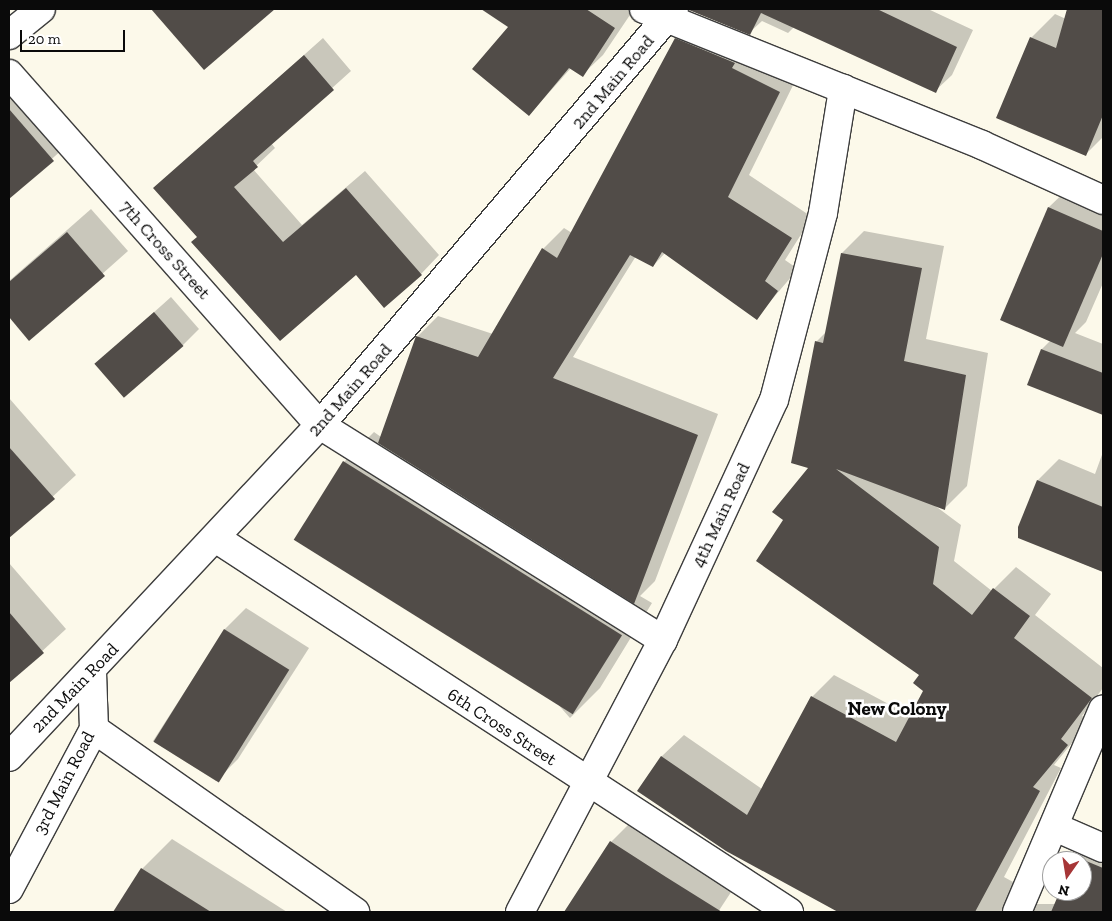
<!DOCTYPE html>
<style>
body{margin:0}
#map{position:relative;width:1112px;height:921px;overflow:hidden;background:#fcf9ea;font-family:"Zilla Slab",serif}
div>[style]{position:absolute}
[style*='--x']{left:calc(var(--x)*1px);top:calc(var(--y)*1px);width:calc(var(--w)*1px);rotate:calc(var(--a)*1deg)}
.shadow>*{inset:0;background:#0003}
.building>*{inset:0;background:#514c48;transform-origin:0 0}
.roads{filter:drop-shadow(1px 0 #3d3d3d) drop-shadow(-1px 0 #3d3d3d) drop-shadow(0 1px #3d3d3d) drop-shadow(0 -1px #3d3d3d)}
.minor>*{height:28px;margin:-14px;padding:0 14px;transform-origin:14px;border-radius:14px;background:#fff}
span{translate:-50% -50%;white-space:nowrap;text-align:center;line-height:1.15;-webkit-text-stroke:5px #fff;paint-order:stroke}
.street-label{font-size:18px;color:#0a0a0a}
.neighbourhood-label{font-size:19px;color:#0a0a0a;font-weight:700}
.frame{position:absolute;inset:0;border:10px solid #0a0a0a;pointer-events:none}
.north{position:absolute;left:1042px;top:851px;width:50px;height:50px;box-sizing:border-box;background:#fff;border:1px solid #9d9d9d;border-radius:50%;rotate:193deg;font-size:14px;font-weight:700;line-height:20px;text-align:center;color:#0a0a0a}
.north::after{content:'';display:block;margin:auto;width:18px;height:22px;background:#a63637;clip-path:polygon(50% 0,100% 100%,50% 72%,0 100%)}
.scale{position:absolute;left:20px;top:30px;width:105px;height:22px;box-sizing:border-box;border:2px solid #0a0a0a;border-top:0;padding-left:6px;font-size:15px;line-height:18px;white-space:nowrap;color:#0a0a0a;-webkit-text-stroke:4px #fff;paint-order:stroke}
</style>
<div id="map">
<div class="shadow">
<div style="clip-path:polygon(153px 9px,273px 9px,204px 68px)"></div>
<div style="clip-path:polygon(501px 9px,634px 9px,603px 55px,582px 75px,571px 68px,529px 115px,510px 27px,496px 17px)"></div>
<div style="clip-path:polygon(717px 9px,928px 9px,973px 30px,952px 75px,935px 91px,794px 27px,788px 33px,762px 21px,749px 33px,712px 18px)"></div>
<div style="clip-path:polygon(1069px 9px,1103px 9px,1103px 137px,1085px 155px,1031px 38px,1055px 14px,1066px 19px)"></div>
<div style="clip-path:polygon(697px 18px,800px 71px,749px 175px,812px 217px,785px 260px,798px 269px,756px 318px,665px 253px,653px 266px,636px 256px,573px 357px,718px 414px,655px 581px,640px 596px,652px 603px,600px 688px,570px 718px,344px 462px,374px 432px,381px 437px,417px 337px,438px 316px,493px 334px,543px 249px,564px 228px,572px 233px,676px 39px)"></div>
<div style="clip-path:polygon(323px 38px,351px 71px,271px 143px,275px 148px,253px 169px,302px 225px,365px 171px,439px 255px,421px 274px,356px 273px,198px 237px,155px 188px)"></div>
<div style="clip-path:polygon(9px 58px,77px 136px,9px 198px)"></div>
<div style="clip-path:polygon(1073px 184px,1103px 197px,1103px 283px,1086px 322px,1075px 333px,1103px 344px,1103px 413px,1028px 384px,1042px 349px,1050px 341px,1001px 319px,1049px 207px)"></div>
<div style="clip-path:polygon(91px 209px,128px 251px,29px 339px,9px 316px,9px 281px)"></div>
<div style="clip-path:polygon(864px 231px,944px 246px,926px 339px,988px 353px,967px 486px,945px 508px,934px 505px,961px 525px,954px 561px,992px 591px,1016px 567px,1051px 594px,1035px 615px,1103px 668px,1103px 688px,1082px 716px,1089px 722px,1054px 765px,1061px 768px,1004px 877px,1024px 888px,1033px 904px,1056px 904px,1061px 891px,1082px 891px,1082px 861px,1073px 861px,1097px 834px,1103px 836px,1103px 912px,841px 912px,726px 850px,661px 757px,684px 735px,762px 789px,812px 697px,834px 675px,911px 716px,925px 690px,921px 675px,784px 520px,810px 467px,816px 342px,827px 331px,842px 253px)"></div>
<div style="clip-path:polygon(171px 297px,199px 329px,183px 345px,96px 364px)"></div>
<div style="clip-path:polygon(9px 398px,76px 475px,9px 537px)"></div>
<div style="clip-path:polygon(1103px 452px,1103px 572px,1019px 537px,1038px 480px,1059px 459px,1095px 474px)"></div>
<div style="clip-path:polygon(9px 563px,66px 629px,9px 682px)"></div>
<div style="clip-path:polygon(246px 608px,309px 648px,238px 759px,216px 781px,153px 741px,225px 629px)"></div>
<div style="clip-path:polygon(635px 818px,737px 883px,718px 912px,566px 912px,611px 842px)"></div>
<div style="clip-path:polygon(172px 839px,287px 912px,115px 912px,142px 869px)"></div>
</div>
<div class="building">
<div style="clip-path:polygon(151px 9px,275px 9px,204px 70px)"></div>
<div style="clip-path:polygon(481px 9px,586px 9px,615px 28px,583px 77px,569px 68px,529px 116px,472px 69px,508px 27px)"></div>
<div style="clip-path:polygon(877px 9px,957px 47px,936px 93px,761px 13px,750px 35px,689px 10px)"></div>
<div style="clip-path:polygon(1067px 9px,1103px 9px,1103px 115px,1086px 156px,996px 118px,1030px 37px,1056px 48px)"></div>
<div style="clip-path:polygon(675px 38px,735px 63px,732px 68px,780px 92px,728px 197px,792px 238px,765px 281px,778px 291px,757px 320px,662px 252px,653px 267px,630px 255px,553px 378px,698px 435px,634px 604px,378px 443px,416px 336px,478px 357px,542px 248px,557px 258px)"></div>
<div style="clip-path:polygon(304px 55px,334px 90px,253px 161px,258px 167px,234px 187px,283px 242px,346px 188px,422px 275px,384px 308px,356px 275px,280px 341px,191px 242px,197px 237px,153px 188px)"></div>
<div style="clip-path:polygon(9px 109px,54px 161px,9px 199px)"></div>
<div style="clip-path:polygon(1048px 207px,1103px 231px,1103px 254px,1063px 347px,1000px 320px)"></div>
<div style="clip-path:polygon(67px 232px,105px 276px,29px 341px,9px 317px,9px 282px)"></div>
<div style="clip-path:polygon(841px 253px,922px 268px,904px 361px,966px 375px,945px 510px,836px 469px,939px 547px,933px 584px,972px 615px,993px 588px,1030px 616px,1014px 638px,1092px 698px,1061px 739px,1068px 745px,1033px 787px,1040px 791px,975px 912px,838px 912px,726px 851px,637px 791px,661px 756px,747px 815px,811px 696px,896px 742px,923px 691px,913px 683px,919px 675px,756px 561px,783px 520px,772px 512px,808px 468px,791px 463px,815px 341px,823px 343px)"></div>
<div style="left:154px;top:312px;width:45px;height:79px;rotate:49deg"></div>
<div style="clip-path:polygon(1041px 349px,1103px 373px,1103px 415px,1027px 385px)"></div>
<div style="clip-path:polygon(9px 447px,55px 499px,9px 538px)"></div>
<div style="left:343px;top:461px;width:329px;height:93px;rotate:32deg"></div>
<div style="clip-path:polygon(1037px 480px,1103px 507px,1103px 572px,1018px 538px,1018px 527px)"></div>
<div style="clip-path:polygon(9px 612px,44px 653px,9px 683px)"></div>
<div style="left:224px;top:629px;width:77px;height:133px;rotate:32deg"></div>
<div style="clip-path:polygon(610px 841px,666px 877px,722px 912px,564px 912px)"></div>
<div style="clip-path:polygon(1074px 856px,1103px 868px,1103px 912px,1051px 912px,1060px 891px,1082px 891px,1082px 861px,1072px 861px)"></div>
<div style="clip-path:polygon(141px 868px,211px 912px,113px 912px)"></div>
</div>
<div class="roads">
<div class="minor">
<div style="--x:644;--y:9;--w:364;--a:21.9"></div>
<div style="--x:982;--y:145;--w:133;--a:24.4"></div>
<div style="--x:9;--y:35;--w:41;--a:-39.1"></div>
<div style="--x:9;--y:74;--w:469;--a:48.5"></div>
<div style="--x:320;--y:425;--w:405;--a:32.1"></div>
<div style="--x:217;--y:539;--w:683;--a:33.11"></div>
<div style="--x:94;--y:729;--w:319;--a:35"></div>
<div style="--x:9;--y:757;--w:455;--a:-46.9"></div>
<div style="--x:320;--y:425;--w:546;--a:-49.6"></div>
<div style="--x:1055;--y:827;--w:52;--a:23.6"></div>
<div style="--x:9;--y:889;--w:181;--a:-62"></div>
<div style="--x:94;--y:729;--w:57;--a:-92"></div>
<div style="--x:520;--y:912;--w:307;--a:-62.3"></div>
<div style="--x:663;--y:640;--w:264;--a:-65.2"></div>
<div style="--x:774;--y:400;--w:193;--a:-75.3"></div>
<div style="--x:823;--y:213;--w:126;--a:-80.8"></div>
<div style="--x:1017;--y:912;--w:220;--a:-67"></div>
</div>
</div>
<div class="street-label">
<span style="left:613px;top:82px;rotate:-50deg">2nd Main Road</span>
<span style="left:165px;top:250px;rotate:48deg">7th Cross Street</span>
<span style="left:350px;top:390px;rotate:-49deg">2nd Main Road</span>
<span style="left:721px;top:515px;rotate:-65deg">4th Main Road</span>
<span style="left:75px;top:688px;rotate:-46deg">2nd Main Road</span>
<span style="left:502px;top:727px;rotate:33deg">6th Cross Street</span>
<span style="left:64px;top:783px;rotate:-63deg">3rd Main Road</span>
</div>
<div class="neighbourhood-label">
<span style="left:897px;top:709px">New Colony</span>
</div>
<div class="frame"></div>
<div class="north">N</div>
<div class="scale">20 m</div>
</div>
